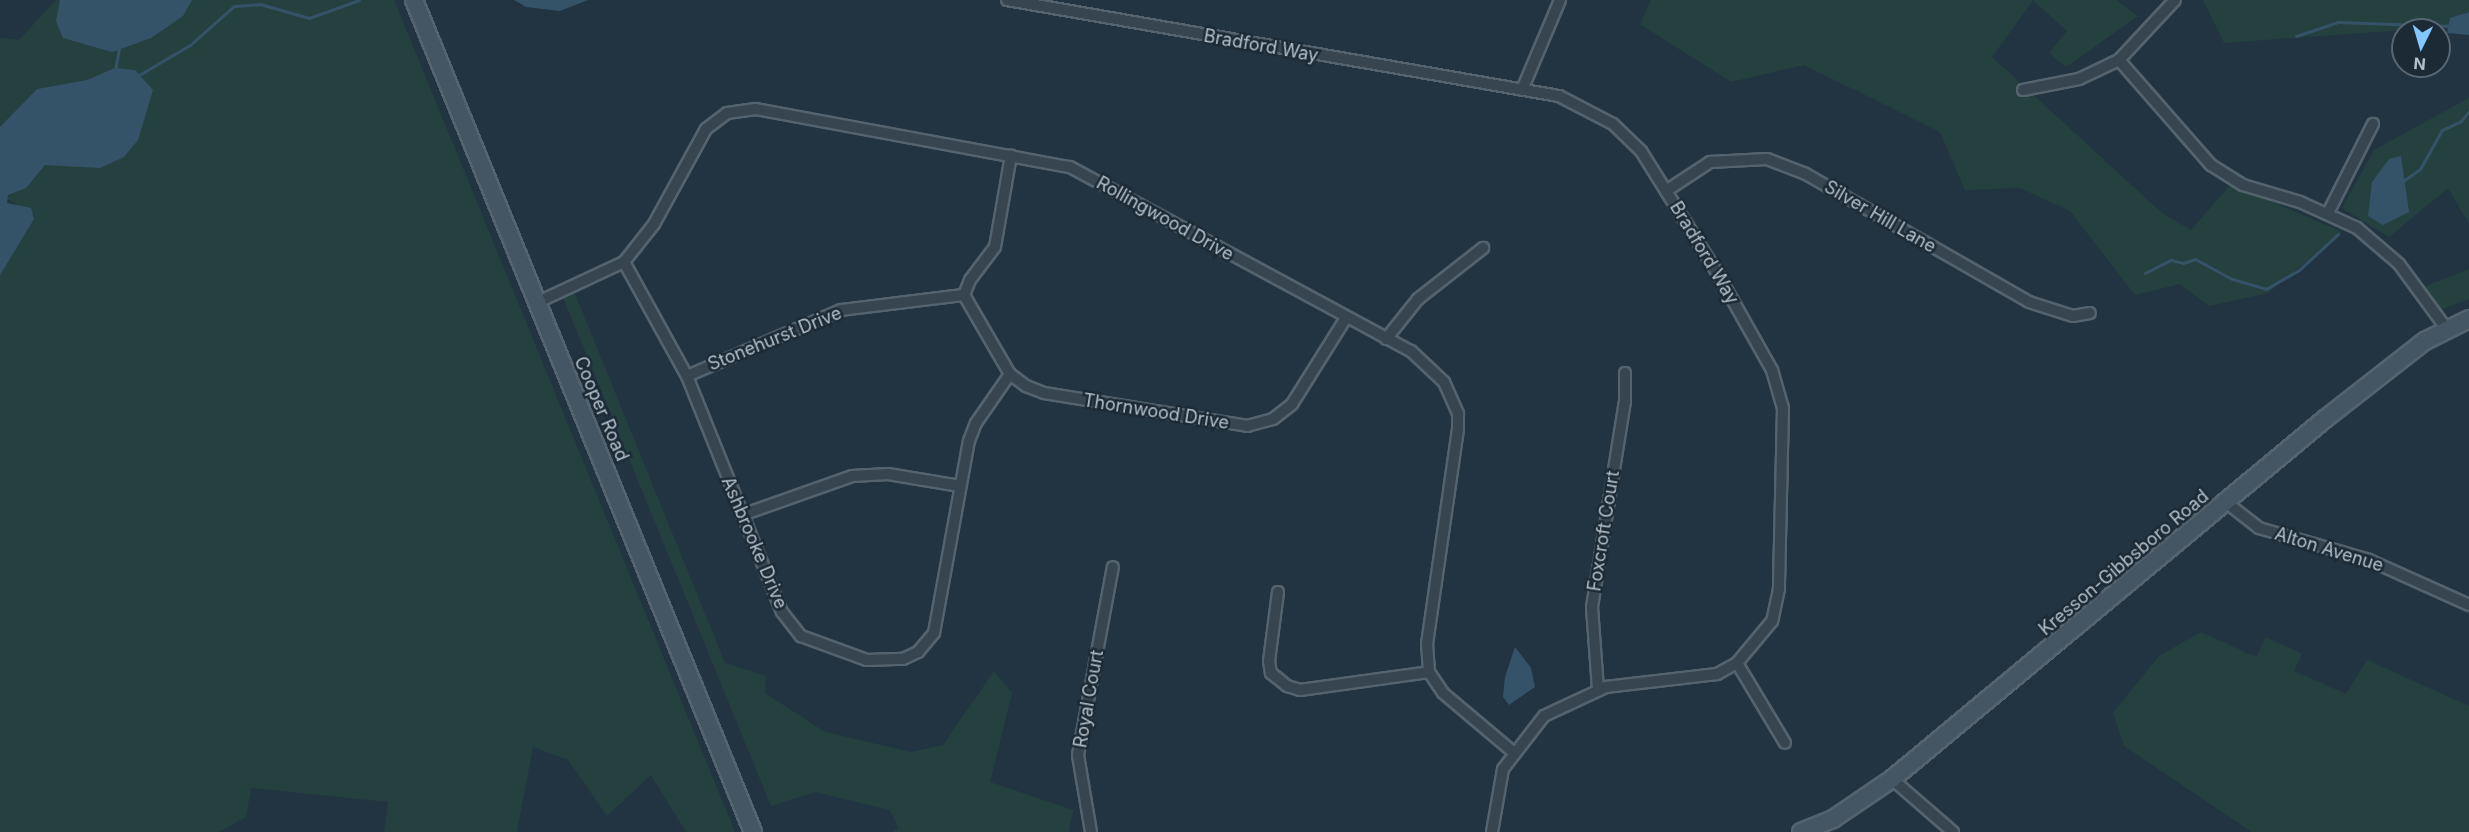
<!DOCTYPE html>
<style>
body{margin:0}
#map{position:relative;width:2469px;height:832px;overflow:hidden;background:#223441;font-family:Inter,sans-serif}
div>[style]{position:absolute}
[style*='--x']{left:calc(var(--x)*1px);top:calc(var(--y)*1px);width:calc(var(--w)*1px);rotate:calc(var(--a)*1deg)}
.green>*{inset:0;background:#244140}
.water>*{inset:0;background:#345369}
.stream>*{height:3px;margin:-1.5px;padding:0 1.5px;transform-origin:1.5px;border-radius:1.5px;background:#345369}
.roads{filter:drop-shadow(2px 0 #54636e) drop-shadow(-2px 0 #54636e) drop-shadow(0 2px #54636e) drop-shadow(0 -2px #54636e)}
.street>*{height:10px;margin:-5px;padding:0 5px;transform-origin:5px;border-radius:5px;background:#364550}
.secondary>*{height:16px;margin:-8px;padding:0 8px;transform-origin:8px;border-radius:8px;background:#445564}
span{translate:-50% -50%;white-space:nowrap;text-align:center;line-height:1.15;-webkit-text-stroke:5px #1b2a35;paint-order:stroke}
.street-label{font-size:18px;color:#b3c0cb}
.north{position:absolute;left:2391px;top:18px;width:60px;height:60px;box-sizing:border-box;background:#1b2a35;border:2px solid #586671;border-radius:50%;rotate:185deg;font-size:16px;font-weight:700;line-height:24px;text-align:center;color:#b3c0cb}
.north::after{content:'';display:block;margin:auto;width:21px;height:27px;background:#84c6ff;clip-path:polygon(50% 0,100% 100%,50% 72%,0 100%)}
</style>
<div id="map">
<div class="green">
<div style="clip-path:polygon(56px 0,394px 0,735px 832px,686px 832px,651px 775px,607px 816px,568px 760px,533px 747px,517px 832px,384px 832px,388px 802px,251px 788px,246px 817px,219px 832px,0 832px,0 274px,34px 215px,6px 198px,45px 165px,124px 157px,142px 75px,37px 89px,0 129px,0 38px,19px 40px)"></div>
<div style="clip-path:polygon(1651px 0,2116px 0,2138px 16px,2066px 67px,2049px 53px,2067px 31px,2033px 0,1992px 57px,2163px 214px,2191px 230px,2231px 184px,2342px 232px,2268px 293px,2209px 306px,2180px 284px,2135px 295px,2070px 211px,2020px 188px,1965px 190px,1940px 132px,1804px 65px,1731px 82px,1640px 24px)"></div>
<div style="clip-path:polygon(2203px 0,2469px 0,2469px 17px,2445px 27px,2224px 43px)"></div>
<div style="clip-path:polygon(2469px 98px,2469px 224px,2448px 188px,2389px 237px,2342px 208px,2374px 150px)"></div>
<div style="clip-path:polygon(2469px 269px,2469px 299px,2435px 312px,2420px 288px)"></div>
<div style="clip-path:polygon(571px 284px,725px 663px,766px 676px,765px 693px,825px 732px,911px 752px,943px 745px,994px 671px,1012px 693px,990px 782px,1073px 810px,1069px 832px,892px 832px,898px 828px,890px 810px,815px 792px,771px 806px,560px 290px)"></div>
<div style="clip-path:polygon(2201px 632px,2256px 657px,2266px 637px,2302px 654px,2294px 671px,2346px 694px,2367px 660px,2469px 706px,2469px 832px,2252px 832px,2124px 746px,2113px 713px,2159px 656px)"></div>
</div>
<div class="water">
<div style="clip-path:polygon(60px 0,192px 0,183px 16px,151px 38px,112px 52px,63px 38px,56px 21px)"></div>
<div style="clip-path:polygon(514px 0,588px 0,560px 11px,526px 7px)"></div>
<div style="clip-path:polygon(2469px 12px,2469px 35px,2447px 33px,2450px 18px)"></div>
<div style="clip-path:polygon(115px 68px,135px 70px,153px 90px,138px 140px,124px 157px,100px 168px,45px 165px,26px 188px,8px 195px,7px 203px,31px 208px,34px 219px,0 275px,0 127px,37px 89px,87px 80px)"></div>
<div style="clip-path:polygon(2401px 156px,2409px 212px,2383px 225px,2368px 216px,2372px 182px,2389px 159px)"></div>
<div style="clip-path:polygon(1515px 647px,1531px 668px,1535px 687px,1509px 705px,1503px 697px,1505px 677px)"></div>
</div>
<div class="stream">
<div style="--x:2296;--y:36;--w:44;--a:-18.4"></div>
<div style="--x:2338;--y:22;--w:111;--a:2.1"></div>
<div style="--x:115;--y:71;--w:23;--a:-80"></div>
<div style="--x:139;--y:75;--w:59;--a:-30.5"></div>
<div style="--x:190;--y:45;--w:59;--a:-41.6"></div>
<div style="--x:234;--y:6;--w:26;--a:-4"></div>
<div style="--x:260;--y:4;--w:51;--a:15.9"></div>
<div style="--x:309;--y:18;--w:53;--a:-19.8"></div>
<div style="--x:2403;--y:181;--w:21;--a:-35"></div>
<div style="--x:2420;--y:169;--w:45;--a:-60.6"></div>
<div style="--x:2442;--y:130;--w:21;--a:-25"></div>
<div style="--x:2461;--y:121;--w:13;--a:-51"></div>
<div style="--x:2145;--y:273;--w:29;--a:-27"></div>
<div style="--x:2171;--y:260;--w:12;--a:14"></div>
<div style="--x:2183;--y:263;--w:13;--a:-18"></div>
<div style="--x:2195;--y:259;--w:42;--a:28.4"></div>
<div style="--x:2232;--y:279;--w:35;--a:16"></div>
<div style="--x:2266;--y:289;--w:38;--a:-30"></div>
<div style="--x:2299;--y:270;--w:53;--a:-42.7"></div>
</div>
<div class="roads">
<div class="street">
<div style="--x:1007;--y:0;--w:560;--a:9.87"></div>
<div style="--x:1559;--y:96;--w:61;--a:27.4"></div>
<div style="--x:1613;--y:124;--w:39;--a:44"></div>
<div style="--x:1641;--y:151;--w:147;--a:58"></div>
<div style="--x:1719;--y:276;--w:108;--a:60.6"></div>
<div style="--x:1772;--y:370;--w:40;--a:74"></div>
<div style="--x:1783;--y:408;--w:181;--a:91.3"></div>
<div style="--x:1779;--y:589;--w:33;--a:102"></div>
<div style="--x:1772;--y:621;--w:55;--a:129.8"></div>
<div style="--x:1737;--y:663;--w:23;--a:151"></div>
<div style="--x:1717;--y:674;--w:112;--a:173.3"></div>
<div style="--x:1606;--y:687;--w:68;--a:154.9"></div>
<div style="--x:1544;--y:716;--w:67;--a:127.7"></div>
<div style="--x:1503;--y:769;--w:64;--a:99.9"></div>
<div style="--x:2119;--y:60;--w:140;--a:48.8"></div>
<div style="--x:2211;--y:165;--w:38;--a:32"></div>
<div style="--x:2243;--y:185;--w:59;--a:16.6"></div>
<div style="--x:2300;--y:202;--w:63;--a:24.5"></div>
<div style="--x:2357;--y:228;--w:55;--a:40.6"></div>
<div style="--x:2399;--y:264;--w:79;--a:53.7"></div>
<div style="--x:1522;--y:90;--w:98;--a:-67.1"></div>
<div style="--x:2023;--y:90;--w:57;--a:-11.1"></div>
<div style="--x:2079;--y:79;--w:44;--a:-25.4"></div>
<div style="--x:2119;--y:60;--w:82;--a:-47"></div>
<div style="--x:1666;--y:191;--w:53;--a:-33.4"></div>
<div style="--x:1710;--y:162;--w:57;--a:-3"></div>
<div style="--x:1767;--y:159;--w:40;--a:21"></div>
<div style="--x:1804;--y:173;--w:259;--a:29.8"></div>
<div style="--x:2029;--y:302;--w:46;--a:17.7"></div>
<div style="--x:2073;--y:316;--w:17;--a:-10"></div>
<div style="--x:2328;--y:213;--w:100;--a:-63.2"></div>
<div style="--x:624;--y:262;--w:130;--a:61.1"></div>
<div style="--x:687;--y:376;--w:254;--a:68.1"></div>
<div style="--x:782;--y:612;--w:31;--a:52"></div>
<div style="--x:801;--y:636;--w:70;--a:20"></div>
<div style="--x:867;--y:660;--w:36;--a:-2"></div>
<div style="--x:903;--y:659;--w:17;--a:-25"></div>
<div style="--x:918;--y:652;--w:25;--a:-50"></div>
<div style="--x:934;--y:633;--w:195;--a:-79.7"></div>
<div style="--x:969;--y:441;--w:19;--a:-69"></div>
<div style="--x:976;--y:423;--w:60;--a:-55.2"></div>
<div style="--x:964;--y:295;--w:91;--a:59.8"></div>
<div style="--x:1010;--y:374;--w:20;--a:37"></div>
<div style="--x:1026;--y:386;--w:19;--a:21"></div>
<div style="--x:1044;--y:393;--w:206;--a:9.2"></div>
<div style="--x:1247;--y:426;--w:27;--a:-15"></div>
<div style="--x:1273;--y:419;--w:24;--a:-38"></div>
<div style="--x:1292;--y:404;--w:102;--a:-57.9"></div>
<div style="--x:964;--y:295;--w:16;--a:-68"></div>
<div style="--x:970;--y:280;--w:41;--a:-52.9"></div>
<div style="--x:995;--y:247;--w:93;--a:-80.1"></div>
<div style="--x:536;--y:303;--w:97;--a:-25"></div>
<div style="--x:624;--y:262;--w:48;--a:-51.7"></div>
<div style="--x:654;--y:224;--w:108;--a:-61.3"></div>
<div style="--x:706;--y:129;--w:26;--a:-37"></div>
<div style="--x:727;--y:113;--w:29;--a:-8"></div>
<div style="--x:756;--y:109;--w:319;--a:10.5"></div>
<div style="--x:1070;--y:167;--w:387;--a:28.4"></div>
<div style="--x:1411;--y:351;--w:45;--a:43.2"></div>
<div style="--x:1444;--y:382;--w:35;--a:66"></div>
<div style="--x:1458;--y:414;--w:15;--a:90"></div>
<div style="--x:1458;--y:429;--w:216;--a:98.2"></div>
<div style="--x:1427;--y:643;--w:29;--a:86"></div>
<div style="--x:1429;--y:672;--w:25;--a:56"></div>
<div style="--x:1443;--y:693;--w:92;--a:40.1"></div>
<div style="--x:1386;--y:339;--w:51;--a:-51.3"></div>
<div style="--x:1418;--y:299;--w:83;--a:-38.1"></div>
<div style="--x:687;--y:376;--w:168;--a:-23.2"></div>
<div style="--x:841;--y:310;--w:124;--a:-7"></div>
<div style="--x:2227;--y:503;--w:41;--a:38"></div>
<div style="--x:2259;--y:528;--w:115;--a:16.2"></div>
<div style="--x:2369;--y:560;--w:110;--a:24.2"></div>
<div style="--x:742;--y:515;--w:117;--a:-19.5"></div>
<div style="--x:852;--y:476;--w:36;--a:-3"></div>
<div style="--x:888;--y:474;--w:73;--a:9.5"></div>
<div style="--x:1278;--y:592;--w:70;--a:97.4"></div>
<div style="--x:1269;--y:661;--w:12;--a:81"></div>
<div style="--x:1271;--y:673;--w:21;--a:39"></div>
<div style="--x:1287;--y:686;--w:14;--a:17"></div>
<div style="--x:1300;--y:690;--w:130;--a:-7.9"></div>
<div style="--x:1737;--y:663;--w:93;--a:59"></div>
<div style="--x:1598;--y:689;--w:82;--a:-94.2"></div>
<div style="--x:1592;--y:607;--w:208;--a:-80.9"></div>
<div style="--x:1625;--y:402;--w:29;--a:-90"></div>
<div style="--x:1892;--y:779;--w:81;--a:41"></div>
<div style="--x:1091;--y:832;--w:78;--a:-99.6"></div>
<div style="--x:1078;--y:755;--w:191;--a:-79.5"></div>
</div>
<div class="secondary">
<div style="--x:414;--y:0;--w:898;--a:67.83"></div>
<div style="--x:1801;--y:832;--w:35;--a:-22"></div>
<div style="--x:1833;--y:819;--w:71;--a:-34.1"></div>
<div style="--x:1892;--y:779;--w:563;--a:-39.74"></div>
<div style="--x:2325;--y:419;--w:127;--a:-38"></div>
<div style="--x:2425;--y:341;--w:49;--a:-26.6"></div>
</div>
</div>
<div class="street-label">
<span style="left:1261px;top:46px;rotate:10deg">Bradford Way</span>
<span style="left:1880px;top:217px;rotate:30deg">Silver Hill Lane</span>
<span style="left:1165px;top:219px;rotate:29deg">Rollingwood Drive</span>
<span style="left:1704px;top:253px;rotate:59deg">Bradford Way</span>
<span style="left:775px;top:339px;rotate:-22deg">Stonehurst Drive</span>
<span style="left:601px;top:409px;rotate:67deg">Cooper Road</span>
<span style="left:1156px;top:412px;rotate:9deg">Thornwood Drive</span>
<span style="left:1604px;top:531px;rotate:-81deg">Foxcroft Court</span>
<span style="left:754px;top:543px;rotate:67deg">Ashbrooke Drive</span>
<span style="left:2329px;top:550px;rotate:17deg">Alton Avenue</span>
<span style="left:2124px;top:563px;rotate:-40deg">Kresson-Gibbsboro Road</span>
<span style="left:1089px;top:699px;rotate:-80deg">Royal Court</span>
</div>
<div class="north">N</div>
</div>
